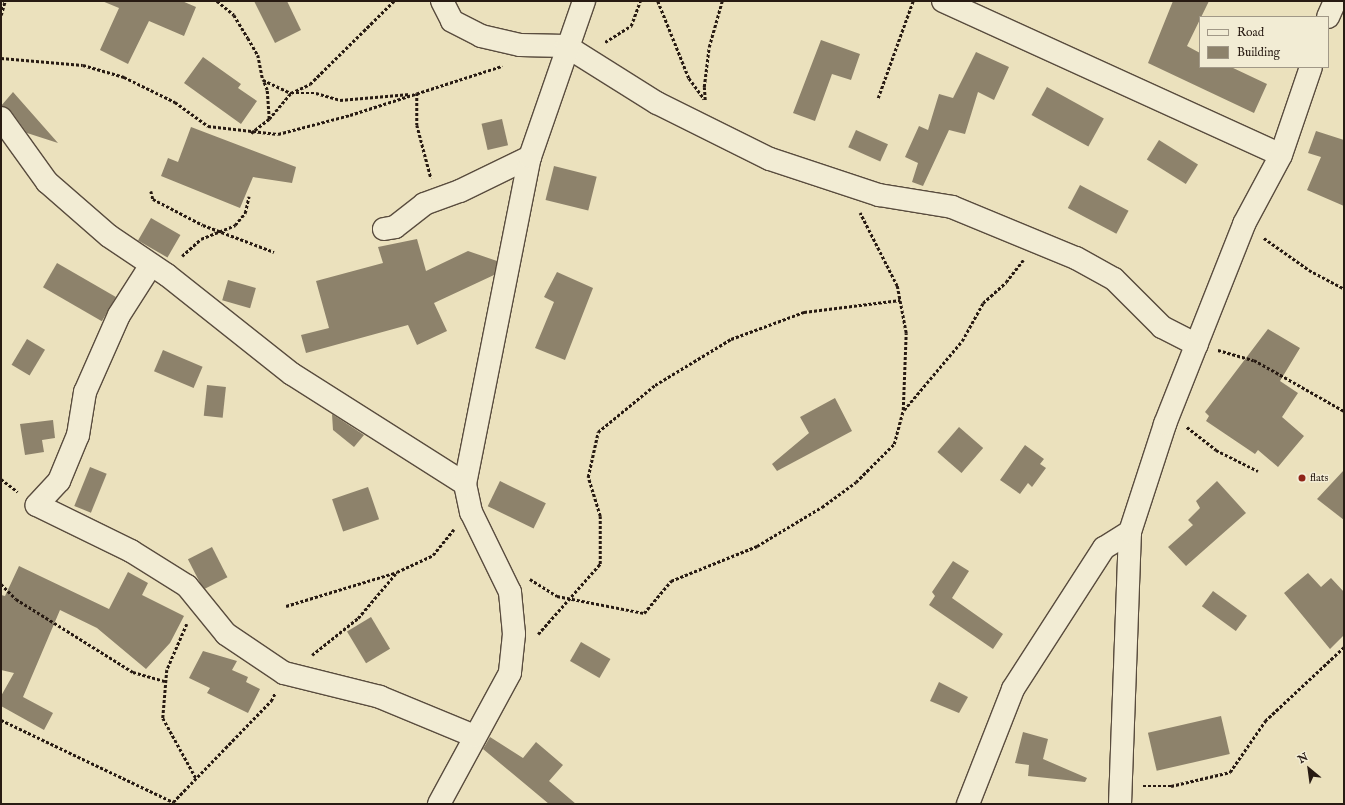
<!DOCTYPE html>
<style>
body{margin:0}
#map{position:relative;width:1345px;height:805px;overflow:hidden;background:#ebe1bd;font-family:"IM FELL English",serif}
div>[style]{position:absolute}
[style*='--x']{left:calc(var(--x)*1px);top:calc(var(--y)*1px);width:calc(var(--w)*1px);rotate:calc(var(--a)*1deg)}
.building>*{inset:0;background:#8d826b;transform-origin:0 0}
.path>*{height:2.5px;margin-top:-1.25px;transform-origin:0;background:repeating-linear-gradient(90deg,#281b13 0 3px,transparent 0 5px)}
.roads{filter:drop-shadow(1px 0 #594c3e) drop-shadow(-1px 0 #594c3e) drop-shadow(0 1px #594c3e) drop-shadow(0 -1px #594c3e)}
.minor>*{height:22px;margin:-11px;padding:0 11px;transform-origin:11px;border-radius:11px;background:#f2ecd4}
.dots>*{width:11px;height:11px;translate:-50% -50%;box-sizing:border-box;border:2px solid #f2ecd4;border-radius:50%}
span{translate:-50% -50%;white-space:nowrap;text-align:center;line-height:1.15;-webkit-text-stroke:3px #f2ecd4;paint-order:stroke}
.poi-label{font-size:11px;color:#281b13}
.left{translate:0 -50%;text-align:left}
.frame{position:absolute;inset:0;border:2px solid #281b13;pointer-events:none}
.legend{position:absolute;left:1199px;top:16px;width:130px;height:52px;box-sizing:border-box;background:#f2ecd4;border:1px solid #a19887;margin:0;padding:5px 7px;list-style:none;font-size:12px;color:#281b13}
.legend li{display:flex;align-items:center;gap:8px;height:20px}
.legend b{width:20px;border:1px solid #a19887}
.north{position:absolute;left:1289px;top:749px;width:40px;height:40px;-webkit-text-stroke:3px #f2ecd4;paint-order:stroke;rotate:331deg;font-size:11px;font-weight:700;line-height:16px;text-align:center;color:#281b13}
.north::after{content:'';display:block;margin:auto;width:14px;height:18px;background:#281b13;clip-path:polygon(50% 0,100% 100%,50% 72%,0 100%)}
</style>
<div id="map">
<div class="building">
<div style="clip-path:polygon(102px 1px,182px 1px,196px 7px,184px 36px,149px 21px,128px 64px,100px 50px,119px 8px)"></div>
<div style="clip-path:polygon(254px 1px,287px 1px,301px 30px,275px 43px)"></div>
<div style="clip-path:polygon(1173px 1px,1209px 1px,1187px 46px,1200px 53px,1200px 67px,1231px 67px,1267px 84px,1254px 113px,1148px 63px)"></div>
<div style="clip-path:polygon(821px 40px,860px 54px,851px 80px,832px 74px,815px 121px,793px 113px)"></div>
<div style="clip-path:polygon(976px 52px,1009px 67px,994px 100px,978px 92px,965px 134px,949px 130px,923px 186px,912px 182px,918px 163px,905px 157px,919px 126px,928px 130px,939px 94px,953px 98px)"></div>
<div style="clip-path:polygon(203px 57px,241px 84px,238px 88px,257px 101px,241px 124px,184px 83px)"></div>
<div style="left:1047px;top:87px;width:65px;height:32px;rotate:29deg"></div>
<div style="clip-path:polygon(13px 92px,58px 143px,27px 133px,11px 111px,1px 106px)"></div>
<div style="left:502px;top:119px;width:27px;height:21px;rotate:77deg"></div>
<div style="clip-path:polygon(191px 127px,296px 167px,292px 183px,253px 177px,240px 208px,161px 176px,168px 158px,178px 162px)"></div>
<div style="left:856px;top:130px;width:35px;height:19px;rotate:24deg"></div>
<div style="clip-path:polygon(1316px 131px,1344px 140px,1344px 206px,1307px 190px,1321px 157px,1308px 153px)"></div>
<div style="left:1159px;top:140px;width:46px;height:23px;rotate:32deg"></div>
<div style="left:554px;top:166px;width:44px;height:35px;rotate:14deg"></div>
<div style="left:1080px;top:185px;width:55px;height:26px;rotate:28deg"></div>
<div style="left:151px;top:218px;width:34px;height:26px;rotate:30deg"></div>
<div style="clip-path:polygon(417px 239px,426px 271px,468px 251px,497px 261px,494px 275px,434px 303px,447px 331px,417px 345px,408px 325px,306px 353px,301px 335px,329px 328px,316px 281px,383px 263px,378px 247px)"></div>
<div style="left:57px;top:263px;width:68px;height:28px;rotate:30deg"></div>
<div style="clip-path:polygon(557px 272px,593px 288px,565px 360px,535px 348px,554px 302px,544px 297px)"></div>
<div style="left:228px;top:280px;width:29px;height:21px;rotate:16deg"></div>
<div style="clip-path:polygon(1268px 329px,1300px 348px,1280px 381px,1298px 393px,1282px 417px,1304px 436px,1278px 467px,1258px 450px,1255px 454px,1206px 421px,1209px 416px,1205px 412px)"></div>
<div style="left:27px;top:339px;width:21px;height:30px;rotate:31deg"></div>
<div style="left:163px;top:350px;width:43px;height:23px;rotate:23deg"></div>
<div style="left:207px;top:385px;width:19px;height:31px;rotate:6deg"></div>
<div style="clip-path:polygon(835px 398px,852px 431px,777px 471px,772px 464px,809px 433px,800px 417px)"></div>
<div style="clip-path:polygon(332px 414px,364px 435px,354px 447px,333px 430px)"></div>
<div style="clip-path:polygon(53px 420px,55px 438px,42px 440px,44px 452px,25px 455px,20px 424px)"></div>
<div style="left:959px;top:427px;width:32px;height:33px;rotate:41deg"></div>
<div style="clip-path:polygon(1025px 445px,1044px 459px,1040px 464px,1046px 468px,1032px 487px,1028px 483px,1020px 494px,1000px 480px)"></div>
<div style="left:90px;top:467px;width:18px;height:42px;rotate:22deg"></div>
<div style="clip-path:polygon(1344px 470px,1344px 520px,1317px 499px)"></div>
<div style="left:500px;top:481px;width:51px;height:28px;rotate:26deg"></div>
<div style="clip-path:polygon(1217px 481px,1246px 513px,1186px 566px,1168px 547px,1193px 525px,1188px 520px,1200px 508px,1196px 501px)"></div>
<div style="left:368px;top:487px;width:34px;height:38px;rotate:71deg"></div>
<div style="left:212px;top:547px;width:34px;height:27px;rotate:63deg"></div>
<div style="clip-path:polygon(953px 561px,969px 571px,952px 598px,1003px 634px,993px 649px,929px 605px,935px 596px,932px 592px)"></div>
<div style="clip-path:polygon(19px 566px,109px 609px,128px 572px,148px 583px,142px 595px,184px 616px,170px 643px,146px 669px,97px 628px,60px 610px,23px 697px,53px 713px,44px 730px,1px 706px,1px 696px,14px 673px,1px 670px,1px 595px,5px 596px)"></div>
<div style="clip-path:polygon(1308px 573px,1321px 587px,1331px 578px,1344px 592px,1344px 635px,1330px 649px,1284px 593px)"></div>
<div style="left:1213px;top:591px;width:42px;height:19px;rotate:36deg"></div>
<div style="left:371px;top:617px;width:37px;height:28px;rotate:59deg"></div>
<div style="left:581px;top:642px;width:34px;height:22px;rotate:30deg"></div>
<div style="clip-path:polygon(203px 651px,237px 661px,232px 670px,248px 677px,246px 682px,260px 689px,248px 713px,207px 693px,210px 688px,189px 678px)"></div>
<div style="clip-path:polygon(939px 682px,968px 697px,959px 713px,930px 701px)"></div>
<div style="left:1221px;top:716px;width:39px;height:75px;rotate:77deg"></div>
<div style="clip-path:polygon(1023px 732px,1048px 739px,1043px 759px,1087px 778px,1085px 782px,1028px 776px,1029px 765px,1015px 763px)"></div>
<div style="clip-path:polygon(490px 737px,523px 758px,536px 742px,563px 765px,549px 781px,576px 804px,549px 804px,483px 749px)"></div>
</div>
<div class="path">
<div style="--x:217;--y:1;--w:22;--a:39"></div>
<div style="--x:234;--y:15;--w:27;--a:59"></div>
<div style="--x:248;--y:38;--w:20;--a:60"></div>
<div style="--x:258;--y:55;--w:25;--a:79"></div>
<div style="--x:263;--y:80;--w:31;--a:25"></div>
<div style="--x:291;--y:93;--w:25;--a:0"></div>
<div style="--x:316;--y:93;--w:25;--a:16"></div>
<div style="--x:340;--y:100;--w:70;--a:-4.9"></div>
<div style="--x:658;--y:1;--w:83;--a:68.1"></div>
<div style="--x:689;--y:78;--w:26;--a:54"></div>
<div style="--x:1;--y:15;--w:15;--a:-74"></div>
<div style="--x:605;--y:42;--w:31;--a:-32"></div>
<div style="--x:631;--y:26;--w:27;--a:-70"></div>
<div style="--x:1;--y:58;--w:82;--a:4.9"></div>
<div style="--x:83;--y:65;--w:43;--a:16.3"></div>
<div style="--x:124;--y:77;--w:57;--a:26.1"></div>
<div style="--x:175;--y:102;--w:41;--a:36"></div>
<div style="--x:208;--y:126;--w:70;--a:6.5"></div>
<div style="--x:278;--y:134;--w:74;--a:-14.8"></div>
<div style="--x:350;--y:115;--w:160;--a:-17.9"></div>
<div style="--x:417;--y:93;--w:32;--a:90"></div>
<div style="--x:417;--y:125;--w:55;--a:75.2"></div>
<div style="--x:878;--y:98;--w:103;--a:-70.2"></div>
<div style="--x:705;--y:100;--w:13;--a:-94"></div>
<div style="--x:704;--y:87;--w:40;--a:-82.9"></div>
<div style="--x:709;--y:47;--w:48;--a:-74.2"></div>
<div style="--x:269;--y:119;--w:34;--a:-50"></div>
<div style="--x:291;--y:93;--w:21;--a:-25"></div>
<div style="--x:310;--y:84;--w:118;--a:-44.7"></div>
<div style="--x:251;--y:133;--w:23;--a:-38"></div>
<div style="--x:269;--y:119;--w:29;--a:-94"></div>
<div style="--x:267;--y:90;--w:11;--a:-112"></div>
<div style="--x:151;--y:191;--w:8;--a:76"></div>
<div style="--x:153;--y:199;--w:56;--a:27.5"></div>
<div style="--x:203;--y:225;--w:76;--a:20.8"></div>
<div style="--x:1264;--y:238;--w:55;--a:35.4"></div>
<div style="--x:1309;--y:270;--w:40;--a:28"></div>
<div style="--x:182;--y:256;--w:25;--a:-42"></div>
<div style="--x:201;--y:239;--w:37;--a:-22"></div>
<div style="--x:235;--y:225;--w:16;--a:-50"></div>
<div style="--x:245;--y:213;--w:17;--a:-77"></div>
<div style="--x:1218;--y:350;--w:37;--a:16"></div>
<div style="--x:1254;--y:360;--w:103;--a:29.5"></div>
<div style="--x:904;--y:410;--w:90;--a:-50"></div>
<div style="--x:962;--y:341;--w:43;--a:-61.1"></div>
<div style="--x:983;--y:303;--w:31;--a:-42"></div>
<div style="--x:1006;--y:282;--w:28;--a:-52"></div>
<div style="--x:1187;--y:427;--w:37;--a:38"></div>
<div style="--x:1216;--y:450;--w:47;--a:26.6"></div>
<div style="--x:1;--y:479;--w:21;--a:37"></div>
<div style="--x:530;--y:579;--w:32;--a:32"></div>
<div style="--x:557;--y:596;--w:89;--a:11.1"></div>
<div style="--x:644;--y:613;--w:42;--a:-49.8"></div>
<div style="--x:671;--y:581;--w:93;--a:-22.1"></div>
<div style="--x:757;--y:546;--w:76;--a:-31"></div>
<div style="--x:822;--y:507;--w:42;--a:-36.3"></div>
<div style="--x:856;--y:482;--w:54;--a:-45"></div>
<div style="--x:894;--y:444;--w:35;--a:-75"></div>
<div style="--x:903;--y:410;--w:77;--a:-87.8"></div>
<div style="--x:906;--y:333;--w:48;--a:-100.8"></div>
<div style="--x:897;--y:286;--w:82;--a:-116.9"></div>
<div style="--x:1;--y:584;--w:21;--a:45"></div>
<div style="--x:16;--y:599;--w:138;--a:32"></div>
<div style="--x:133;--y:672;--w:35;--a:16"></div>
<div style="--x:286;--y:606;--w:116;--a:-17"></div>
<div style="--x:397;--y:572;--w:40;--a:-25"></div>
<div style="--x:433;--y:555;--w:33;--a:-51"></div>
<div style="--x:187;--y:624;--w:50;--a:113.5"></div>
<div style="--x:167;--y:670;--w:48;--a:94.8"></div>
<div style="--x:163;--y:718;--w:68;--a:61.2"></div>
<div style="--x:538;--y:634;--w:94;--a:-48.5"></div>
<div style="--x:600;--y:564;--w:48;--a:-90"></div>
<div style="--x:600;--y:516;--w:41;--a:-107.1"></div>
<div style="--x:588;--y:477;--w:46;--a:-77.5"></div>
<div style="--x:598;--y:432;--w:74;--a:-39.5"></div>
<div style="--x:655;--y:385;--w:89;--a:-31.2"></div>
<div style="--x:731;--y:339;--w:78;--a:-20.3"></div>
<div style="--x:804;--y:312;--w:97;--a:-7.1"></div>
<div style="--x:312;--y:655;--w:59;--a:-38.8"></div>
<div style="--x:358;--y:618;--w:60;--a:-49.7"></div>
<div style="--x:1;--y:720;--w:191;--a:25.5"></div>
<div style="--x:173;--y:802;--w:141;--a:-45.9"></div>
<div style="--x:271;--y:701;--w:9;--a:-63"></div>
<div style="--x:1143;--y:786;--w:28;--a:0"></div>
<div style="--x:1171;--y:786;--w:61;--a:-13.3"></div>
<div style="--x:1230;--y:772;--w:62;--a:-55.5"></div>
<div style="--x:1265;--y:721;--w:108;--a:-43.1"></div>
</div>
<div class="roads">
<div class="minor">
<div style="--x:442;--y:1;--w:22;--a:63"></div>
<div style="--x:452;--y:21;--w:33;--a:27"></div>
<div style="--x:481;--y:36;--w:40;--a:13"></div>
<div style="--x:520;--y:45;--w:46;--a:1.2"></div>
<div style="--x:566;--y:46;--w:107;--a:32.1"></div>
<div style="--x:657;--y:103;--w:126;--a:26.4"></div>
<div style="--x:770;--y:159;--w:115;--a:18.3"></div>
<div style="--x:879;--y:195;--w:74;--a:9.3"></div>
<div style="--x:952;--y:207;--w:134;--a:22.4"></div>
<div style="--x:1076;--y:258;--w:43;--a:28.9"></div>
<div style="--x:1114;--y:279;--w:68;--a:45"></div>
<div style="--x:1162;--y:327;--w:39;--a:27"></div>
<div style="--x:943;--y:1;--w:371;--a:24.5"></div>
<div style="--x:1328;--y:17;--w:17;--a:-66"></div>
<div style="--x:1;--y:118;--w:79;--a:54.3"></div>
<div style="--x:47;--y:182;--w:82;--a:41.1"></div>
<div style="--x:109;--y:236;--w:70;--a:33.9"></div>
<div style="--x:167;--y:275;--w:159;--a:38.4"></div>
<div style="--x:292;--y:374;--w:205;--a:32.4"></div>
<div style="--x:465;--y:484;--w:29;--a:78"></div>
<div style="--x:471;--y:512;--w:89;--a:64"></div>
<div style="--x:510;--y:592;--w:42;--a:84.6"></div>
<div style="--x:514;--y:634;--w:39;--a:96"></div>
<div style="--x:510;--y:673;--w:149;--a:118.5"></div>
<div style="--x:384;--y:229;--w:11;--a:-10"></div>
<div style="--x:395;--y:227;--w:37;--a:-38"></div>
<div style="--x:424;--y:204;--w:38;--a:-20"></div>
<div style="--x:460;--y:191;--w:78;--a:-25.9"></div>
<div style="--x:151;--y:265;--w:59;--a:122.6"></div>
<div style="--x:119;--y:315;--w:84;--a:113.8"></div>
<div style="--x:85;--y:392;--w:44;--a:99.2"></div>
<div style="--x:78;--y:435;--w:50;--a:112.4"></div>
<div style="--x:59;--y:481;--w:33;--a:133"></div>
<div style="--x:37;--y:505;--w:105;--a:26.1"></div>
<div style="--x:131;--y:551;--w:66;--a:32"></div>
<div style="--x:187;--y:586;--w:62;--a:50.9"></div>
<div style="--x:226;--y:634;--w:70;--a:33.9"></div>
<div style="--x:284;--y:673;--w:99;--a:14"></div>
<div style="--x:380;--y:697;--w:102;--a:22.5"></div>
<div style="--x:465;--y:484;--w:333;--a:-78.8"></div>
<div style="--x:530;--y:157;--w:165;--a:-70.9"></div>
<div style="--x:968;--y:804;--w:123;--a:-68.6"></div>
<div style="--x:1013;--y:689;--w:168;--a:-57.2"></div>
<div style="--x:1104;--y:548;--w:31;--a:-32"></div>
<div style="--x:1120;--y:804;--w:272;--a:-87.9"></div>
<div style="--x:1130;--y:532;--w:114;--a:-72"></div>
<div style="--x:1165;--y:424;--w:215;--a:-68.4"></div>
<div style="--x:1244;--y:224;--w:78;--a:-61.8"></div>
<div style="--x:1281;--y:155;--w:93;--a:-71.2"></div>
</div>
</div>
<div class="dots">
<div style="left:1302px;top:478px;background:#8f2418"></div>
</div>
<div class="poi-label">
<span class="left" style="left:1310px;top:478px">flats</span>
</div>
<div class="frame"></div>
<ul class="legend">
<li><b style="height:5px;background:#f2ecd4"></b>Road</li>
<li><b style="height:11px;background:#8d826b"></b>Building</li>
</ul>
<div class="north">N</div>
</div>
